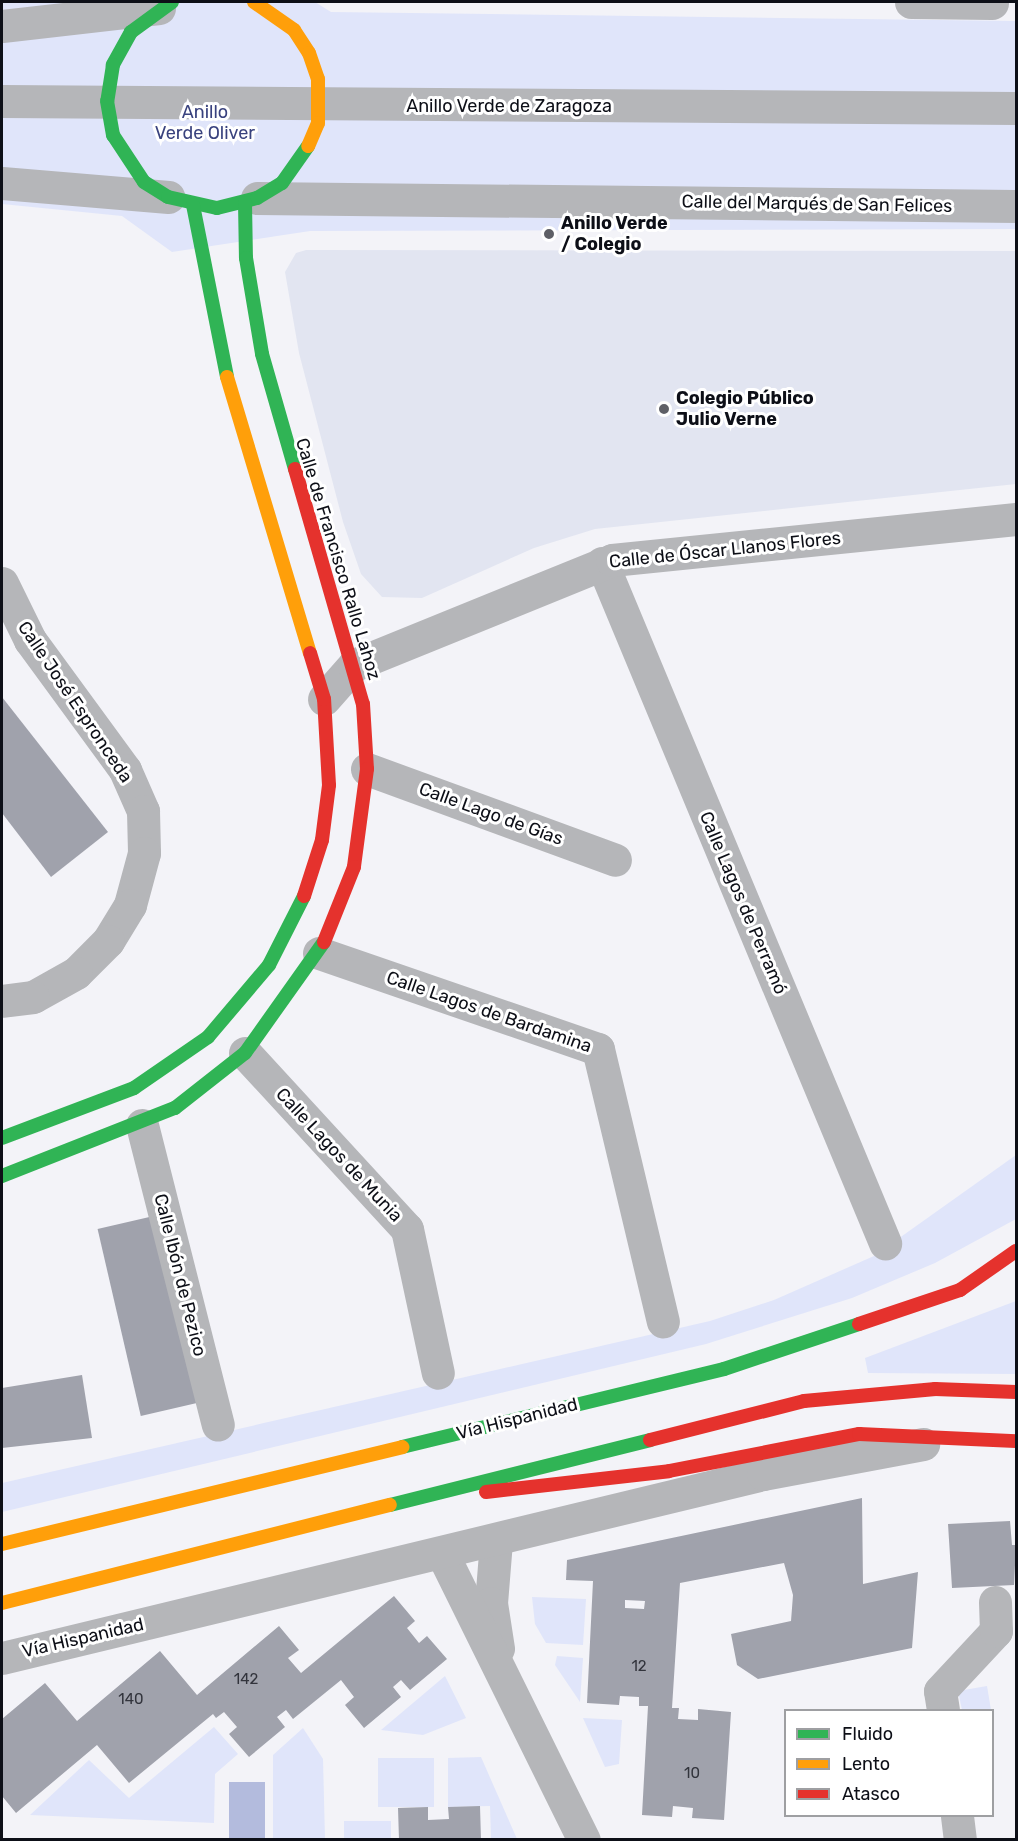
<!DOCTYPE html>
<meta charset="utf-8">
<style>
body{margin:0}
#map{position:relative;width:1018px;height:1841px;overflow:hidden;background:#f3f3f8;font-family:Rubik,sans-serif}
div>[style]{position:absolute}
[style*='--x']{left:calc(var(--x)*1px);top:calc(var(--y)*1px);width:calc(var(--w)*1px);rotate:calc(var(--a)*1deg)}
.built>*{inset:0;background:#e2e5f1}
.green>*{inset:0;background:#e0e5fa;transform-origin:0 0}
.water>*{inset:0;background:#b3bbdd;transform-origin:0 0}
.building>*{inset:0;background:#a0a2ac;transform-origin:0 0}
.street>*{height:33px;margin:-16.5px;padding:0 16.5px;transform-origin:16.5px;border-radius:16.5px;background:#b5b6b9}
.fast>*{height:14px;margin:-7px;padding:0 7px;transform-origin:7px;border-radius:7px;background:#30b455}
.slow>*{height:14px;margin:-7px;padding:0 7px;transform-origin:7px;border-radius:7px;background:#ff9f0a}
.jam>*{height:14px;margin:-7px;padding:0 7px;transform-origin:7px;border-radius:7px;background:#e5322d}
.dots>*{width:16px;height:16px;translate:-50% -50%;box-sizing:border-box;border:3px solid #fff;border-radius:50%}
span{translate:-50% -50%;white-space:nowrap;text-align:center;line-height:1.15;-webkit-text-stroke:6px #fff;paint-order:stroke}
.number-label{font-size:15px;color:#32343c}
.number-label span{-webkit-text-stroke-width:0}
.street-label{font-size:18px;color:#0d0f17}
.park-label{font-size:18px;color:#39427e}
.poi-label{font-size:18px;color:#0d0f17;font-weight:700}
.left{translate:0 -50%;text-align:left}
.frame{position:absolute;inset:0;border:3px solid #0d0f17;pointer-events:none}
.legend{position:absolute;left:784px;top:1709px;width:210px;height:108px;box-sizing:border-box;background:#fff;border:2px solid #9e9fa2;margin:0;padding:8px 10px;list-style:none;font-size:18px;color:#0d0f17}
.legend li{display:flex;align-items:center;gap:12px;height:30px}
.legend b{width:30px;border:2px solid #9e9fa2}
</style>
<div id="map">
<div class="built">
<div style="clip-path:polygon(306px 250px,1016px 251px,1016px 484px,595px 529px,534px 548px,422px 598px,382px 597px,361px 574px,343px 522px,299px 353px,285px 272px,296px 253px)"></div>
</div>
<div class="green">
<div style="clip-path:polygon(2px 2px,315px 2px,331px 12px,1016px 21px,1016px 229px,310px 231px,172px 252px,122px 216px,2px 204px)"></div>
<div style="clip-path:polygon(1016px 1155px,1016px 1219px,935px 1263px,852px 1298px,706px 1344px,2px 1512px,2px 1483px,710px 1321px,774px 1300px,874px 1256px)"></div>
<div style="clip-path:polygon(1016px 1301px,1016px 1374px,868px 1373px,865px 1358px)"></div>
<div style="clip-path:polygon(532px 1597px,586px 1599px,583px 1645px,546px 1643px,535px 1624px)"></div>
<div style="clip-path:polygon(557px 1656px,583px 1658px,580px 1702px,555px 1665px)"></div>
<div style="clip-path:polygon(445px 1676px,466px 1718px,423px 1735px,381px 1730px)"></div>
<div style="clip-path:polygon(987px 1686px,991px 1710px,962px 1710px,958px 1691px)"></div>
<div style="clip-path:polygon(583px 1718px,622px 1720px,619px 1764px,605px 1767px)"></div>
<div style="clip-path:polygon(214px 1727px,238px 1754px,215px 1774px,214px 1823px,30px 1815px,89px 1760px,129px 1798px)"></div>
<div style="clip-path:polygon(303px 1728px,323px 1759px,325px 1839px,273px 1839px,273px 1755px)"></div>
<div style="clip-path:polygon(481px 1757px,517px 1839px,491px 1839px,490px 1806px,448px 1807px,448px 1758px)"></div>
<div style="left:434px;top:1758px;width:49px;height:56px;rotate:90deg"></div>
<div style="left:391px;top:1821px;width:18px;height:47px;rotate:90deg"></div>
</div>
<div class="water">
<div style="left:229px;top:1782px;width:36px;height:57px"></div>
</div>
<div class="building">
<div style="clip-path:polygon(2px 697px,108px 832px,51px 877px,2px 813px)"></div>
<div style="left:158px;top:1215px;width:192px;height:62px;rotate:77deg"></div>
<div style="clip-path:polygon(82px 1375px,92px 1438px,2px 1448px,2px 1388px)"></div>
<div style="clip-path:polygon(evenodd,862px 1498px,863px 1584px,918px 1572px,912px 1648px,758px 1679px,737px 1665px,731px 1634px,791px 1621px,793px 1595px,784px 1563px,680px 1583px,672px 1708px,679px 1708px,678px 1719px,698px 1720px,698px 1709px,731px 1712px,724px 1820px,692px 1818px,693px 1808px,673px 1806px,672px 1817px,642px 1815px,648px 1706px,639px 1706px,639px 1697px,620px 1696px,619px 1705px,587px 1703px,593px 1581px,566px 1580px,567px 1560px,862px 1498px,625px 1600px,645px 1601px,644px 1609px,625px 1608px,625px 1600px)"></div>
<div style="clip-path:polygon(1010px 1521px,1012px 1545px,1016px 1545px,1014px 1585px,952px 1588px,948px 1524px)"></div>
<div style="clip-path:polygon(394px 1596px,415px 1621px,407px 1628px,419px 1643px,427px 1636px,447px 1659px,410px 1690px,401px 1680px,393px 1687px,401px 1697px,364px 1728px,345px 1705px,354px 1697px,341px 1680px,293px 1719px,286px 1710px,277px 1717px,285px 1727px,249px 1757px,229px 1734px,237px 1727px,224px 1712px,216px 1718px,213px 1714px,129px 1783px,97px 1745px,16px 1813px,2px 1796px,2px 1719px,45px 1683px,77px 1721px,160px 1651px,197px 1695px,279px 1626px,299px 1650px,288px 1658px,301px 1673px)"></div>
<div style="clip-path:polygon(480px 1806px,481px 1840px,399px 1840px,398px 1808px,428px 1807px,428px 1820px,449px 1819px,448px 1807px)"></div>
</div>
<div class="street">
<div style="--x:911;--y:2;--w:81;--a:0.7"></div>
<div style="--x:2;--y:26;--w:158;--a:-6.5"></div>
<div style="--x:2;--y:101;--w:1014;--a:0.4"></div>
<div style="--x:2;--y:183;--w:167;--a:4.8"></div>
<div style="--x:257;--y:198;--w:759;--a:0.6"></div>
<div style="--x:602;--y:563;--w:737;--a:67.4"></div>
<div style="--x:2;--y:583;--w:64;--a:63.8"></div>
<div style="--x:30;--y:640;--w:161;--a:53.8"></div>
<div style="--x:125;--y:770;--w:45;--a:66.3"></div>
<div style="--x:143;--y:811;--w:42;--a:88.6"></div>
<div style="--x:144;--y:853;--w:54;--a:105.1"></div>
<div style="--x:130;--y:905;--w:42;--a:121.4"></div>
<div style="--x:108;--y:941;--w:45;--a:135"></div>
<div style="--x:76;--y:973;--w:49;--a:150.8"></div>
<div style="--x:33;--y:997;--w:31;--a:173"></div>
<div style="--x:324;--y:699;--w:45;--a:-48.6"></div>
<div style="--x:354;--y:665;--w:279;--a:-22.1"></div>
<div style="--x:612;--y:560;--w:406;--a:-5.8"></div>
<div style="--x:367;--y:769;--w:264;--a:20.1"></div>
<div style="--x:319;--y:953;--w:295;--a:19"></div>
<div style="--x:598;--y:1049;--w:280;--a:76.6"></div>
<div style="--x:245;--y:1053;--w:239;--a:47.4"></div>
<div style="--x:407;--y:1229;--w:147;--a:77.9"></div>
<div style="--x:142;--y:1125;--w:309;--a:75.8"></div>
<div style="--x:496;--y:1541;--w:62;--a:94.6"></div>
<div style="--x:491;--y:1603;--w:46;--a:81.2"></div>
<div style="--x:443;--y:1555;--w:318;--a:63.7"></div>
<div style="--x:2;--y:1658;--w:783;--a:-13.59"></div>
<div style="--x:763;--y:1474;--w:163;--a:-10.6"></div>
<div style="--x:943;--y:1710;--w:19;--a:-99"></div>
<div style="--x:940;--y:1691;--w:82;--a:-47"></div>
<div style="--x:996;--y:1631;--w:29;--a:-92"></div>
<div style="--x:957;--y:1816;--w:24;--a:83"></div>
</div>
<div class="fast">
<div style="--x:172;--y:2;--w:51;--a:143.8"></div>
<div style="--x:131;--y:32;--w:38;--a:119"></div>
<div style="--x:113;--y:65;--w:36;--a:99"></div>
<div style="--x:107;--y:101;--w:35;--a:80"></div>
<div style="--x:113;--y:135;--w:56;--a:56.6"></div>
<div style="--x:144;--y:182;--w:28;--a:32"></div>
<div style="--x:168;--y:197;--w:50;--a:12.7"></div>
<div style="--x:217;--y:208;--w:41;--a:-14"></div>
<div style="--x:257;--y:198;--w:29;--a:-31"></div>
<div style="--x:282;--y:183;--w:45;--a:-54.9"></div>
<div style="--x:245;--y:203;--w:55;--a:89"></div>
<div style="--x:246;--y:258;--w:97;--a:80.5"></div>
<div style="--x:262;--y:354;--w:120;--a:74"></div>
<div style="--x:193;--y:205;--w:175;--a:78.8"></div>
<div style="--x:2;--y:1138;--w:141;--a:-20.7"></div>
<div style="--x:134;--y:1088;--w:90;--a:-34.6"></div>
<div style="--x:208;--y:1037;--w:94;--a:-49.7"></div>
<div style="--x:269;--y:965;--w:77;--a:-63.1"></div>
<div style="--x:2;--y:1176;--w:186;--a:-21.5"></div>
<div style="--x:175;--y:1108;--w:89;--a:-38.2"></div>
<div style="--x:245;--y:1053;--w:136;--a:-54.6"></div>
<div style="--x:402;--y:1447;--w:331;--a:-13.6"></div>
<div style="--x:724;--y:1369;--w:142;--a:-18.4"></div>
<div style="--x:390;--y:1505;--w:268;--a:-14"></div>
</div>
<div class="slow">
<div style="--x:254;--y:2;--w:49;--a:35"></div>
<div style="--x:294;--y:30;--w:27;--a:57"></div>
<div style="--x:309;--y:53;--w:28;--a:71"></div>
<div style="--x:318;--y:79;--w:44;--a:90"></div>
<div style="--x:318;--y:123;--w:25;--a:113"></div>
<div style="--x:227;--y:377;--w:288;--a:73.3"></div>
<div style="--x:2;--y:1544;--w:412;--a:-13.6"></div>
<div style="--x:2;--y:1603;--w:400;--a:-14.2"></div>
</div>
<div class="jam">
<div style="--x:295;--y:469;--w:245;--a:73.9"></div>
<div style="--x:363;--y:704;--w:65;--a:86.5"></div>
<div style="--x:367;--y:769;--w:99;--a:97.6"></div>
<div style="--x:354;--y:867;--w:81;--a:111.8"></div>
<div style="--x:304;--y:896;--w:59;--a:-72.2"></div>
<div style="--x:322;--y:840;--w:55;--a:-82.7"></div>
<div style="--x:329;--y:785;--w:86;--a:-93.3"></div>
<div style="--x:324;--y:699;--w:48;--a:-106.9"></div>
<div style="--x:859;--y:1324;--w:107;--a:-18.6"></div>
<div style="--x:960;--y:1290;--w:68;--a:-34.9"></div>
<div style="--x:650;--y:1440;--w:159;--a:-14.2"></div>
<div style="--x:804;--y:1401;--w:132;--a:-5.2"></div>
<div style="--x:935;--y:1389;--w:81;--a:2.1"></div>
<div style="--x:486;--y:1492;--w:184;--a:-6.5"></div>
<div style="--x:669;--y:1471;--w:194;--a:-11"></div>
<div style="--x:859;--y:1434;--w:157;--a:2.6"></div>
</div>
<div class="dots">
<div style="left:549px;top:234px;background:#5e5f66"></div>
<div style="left:664px;top:409px;background:#5e5f66"></div>
</div>
<div class="number-label">
<span style="left:639px;top:1667px">12</span>
<span style="left:246px;top:1680px">142</span>
<span style="left:131px;top:1700px">140</span>
<span style="left:692px;top:1774px">10</span>
</div>
<div class="street-label">
<span style="left:509px;top:106px">Anillo Verde de Zaragoza</span>
<span style="left:817px;top:204px;rotate:1deg">Calle del Marqués de San Felices</span>
<span style="left:725px;top:550px;rotate:-6deg">Calle de Óscar Llanos Flores</span>
<span style="left:338px;top:559px;rotate:73deg">Calle de Francisco Rallo Lahoz</span>
<span style="left:75px;top:702px;rotate:56deg">Calle José Espronceda</span>
<span style="left:491px;top:814px;rotate:20deg">Calle Lago de Gías</span>
<span style="left:743px;top:903px;rotate:67deg">Calle Lagos de Perramó</span>
<span style="left:489px;top:1012px;rotate:19deg">Calle Lagos de Bardamina</span>
<span style="left:339px;top:1155px;rotate:47deg">Calle Lagos de Munia</span>
<span style="left:180px;top:1275px;rotate:76deg">Calle Ibón de Pezico</span>
<span style="left:517px;top:1419px;rotate:-14deg">Vía Hispanidad</span>
<span style="left:83px;top:1638px;rotate:-13deg">Vía Hispanidad</span>
</div>
<div class="park-label">
<span style="left:205px;top:123px">Anillo<br>Verde Oliver</span>
</div>
<div class="poi-label">
<span class="left" style="left:561px;top:234px">Anillo Verde<br>/ Colegio</span>
<span class="left" style="left:676px;top:409px">Colegio Público<br>Julio Verne</span>
</div>
<div class="frame"></div>
<ul class="legend">
<li><b style="height:8px;background:#30b455"></b>Fluido</li>
<li><b style="height:8px;background:#ff9f0a"></b>Lento</li>
<li><b style="height:8px;background:#e5322d"></b>Atasco</li>
</ul>
</div>
